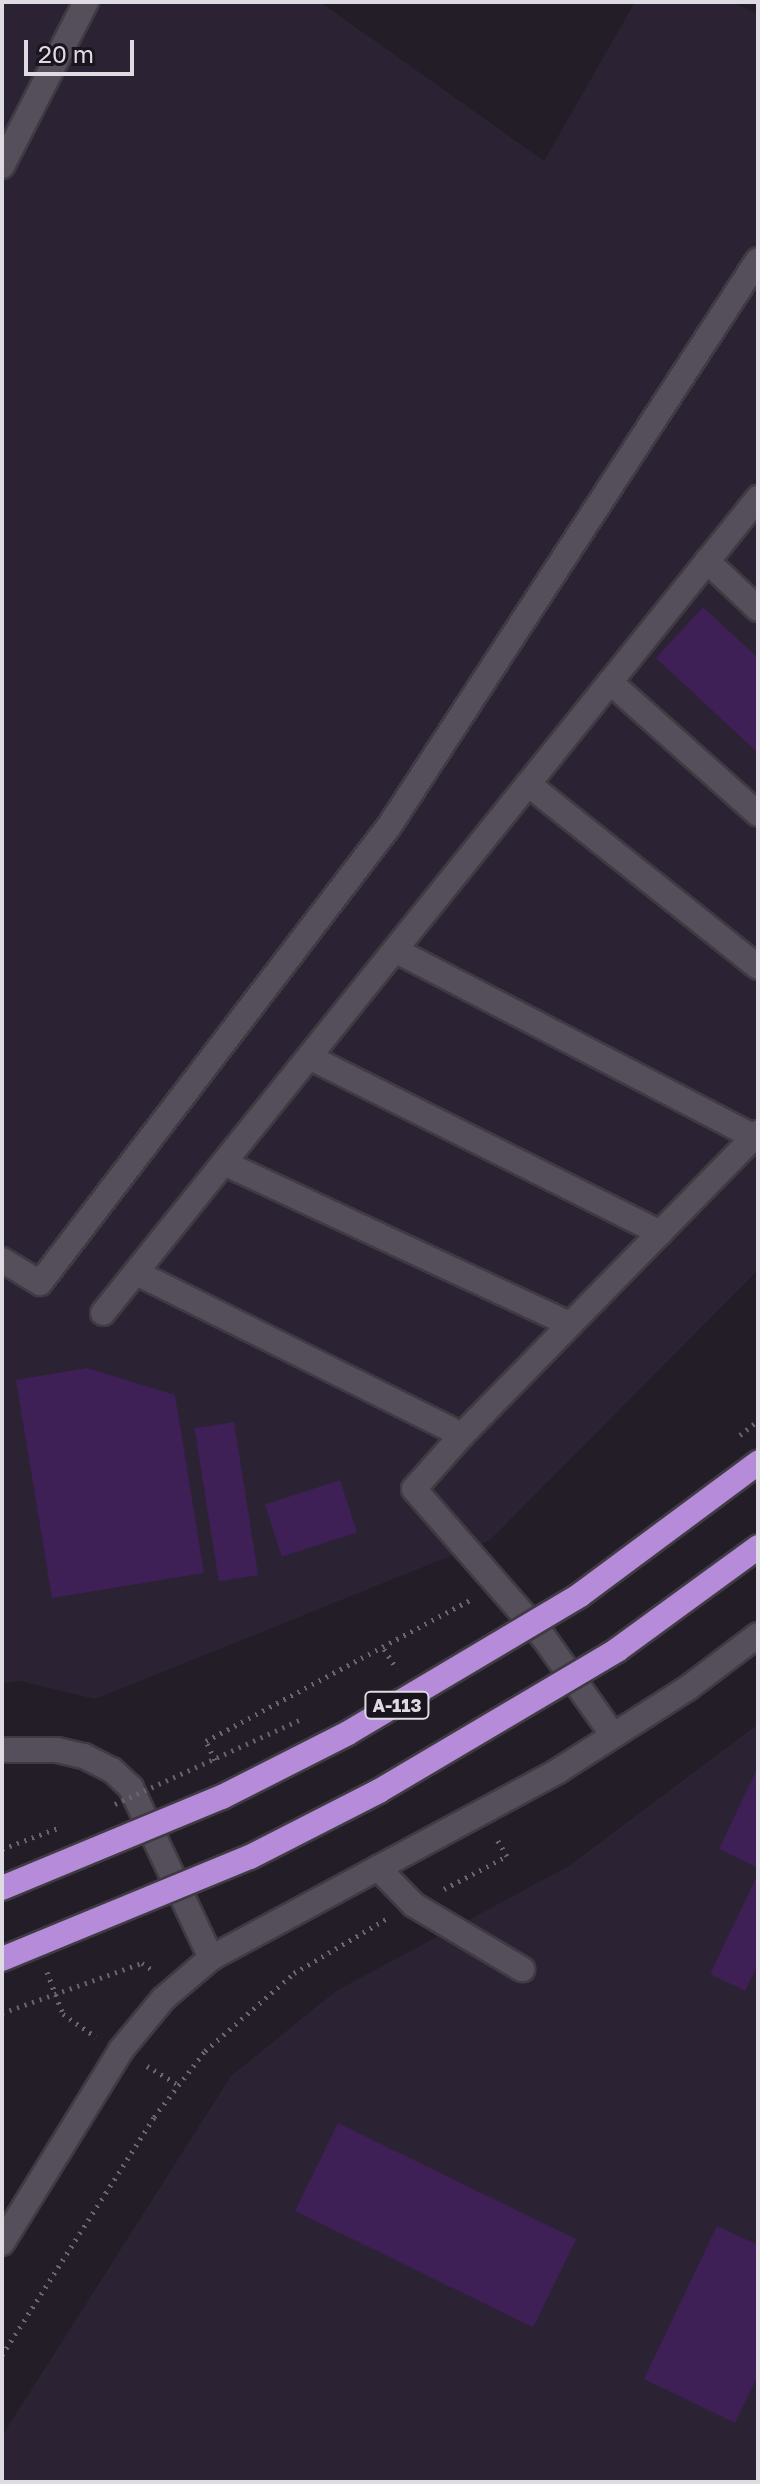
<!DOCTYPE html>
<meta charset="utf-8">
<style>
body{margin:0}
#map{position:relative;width:760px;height:2484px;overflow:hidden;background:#231d27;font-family:"Golos Text",sans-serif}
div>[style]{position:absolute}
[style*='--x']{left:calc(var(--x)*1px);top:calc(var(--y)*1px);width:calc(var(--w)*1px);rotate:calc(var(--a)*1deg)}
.built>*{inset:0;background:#2b2333}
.building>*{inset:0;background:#3e1f56;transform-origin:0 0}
.path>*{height:5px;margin-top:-2.5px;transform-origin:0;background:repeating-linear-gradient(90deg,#6a656e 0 2px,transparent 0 8px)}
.roads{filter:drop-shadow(2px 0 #3f3b42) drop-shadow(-2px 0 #3f3b42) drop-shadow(0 2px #3f3b42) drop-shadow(0 -2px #3f3b42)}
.minor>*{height:24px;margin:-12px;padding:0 12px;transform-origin:12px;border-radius:12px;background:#554f5b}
.path-bridge>*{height:5px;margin-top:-2.5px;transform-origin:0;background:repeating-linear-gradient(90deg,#6a656e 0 2px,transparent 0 8px)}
.bridges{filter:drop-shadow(2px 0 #3f3b42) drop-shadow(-2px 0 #3f3b42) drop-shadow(0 2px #3f3b42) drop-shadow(0 -2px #3f3b42)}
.highway-bridge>*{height:24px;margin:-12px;padding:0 12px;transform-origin:12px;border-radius:12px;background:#b58bda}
span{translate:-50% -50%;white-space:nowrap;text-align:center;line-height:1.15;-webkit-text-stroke:7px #19141e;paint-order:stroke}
.shield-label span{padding:2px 6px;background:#19141e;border:2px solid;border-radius:6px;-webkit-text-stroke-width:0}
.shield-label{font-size:18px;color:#dfdbe2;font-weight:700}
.frame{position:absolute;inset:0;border:4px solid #dfdbe2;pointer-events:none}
.scale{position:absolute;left:24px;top:40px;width:110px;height:36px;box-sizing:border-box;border:4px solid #dfdbe2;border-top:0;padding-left:10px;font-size:24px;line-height:28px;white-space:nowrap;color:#dfdbe2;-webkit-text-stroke:6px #19141e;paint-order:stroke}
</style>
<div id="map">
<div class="built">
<div style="clip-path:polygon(2px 2px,320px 2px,544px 161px,635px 2px,732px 2px,758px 14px,758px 1270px,490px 1540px,95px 1699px,20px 1681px,2px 1684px)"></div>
<div style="clip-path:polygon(758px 1724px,758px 2482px,2px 2482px,2px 2436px,231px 2076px,336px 1991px,569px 1866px)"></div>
</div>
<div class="building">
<div style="clip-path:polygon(703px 607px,758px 658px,758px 753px,656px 658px)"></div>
<div style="clip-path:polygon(87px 1368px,175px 1395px,204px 1573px,52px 1598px,16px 1380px)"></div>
<div style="left:234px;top:1422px;width:155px;height:40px;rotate:81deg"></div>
<div style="left:340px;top:1480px;width:55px;height:79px;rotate:72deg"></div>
<div style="clip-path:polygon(758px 1767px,758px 1868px,719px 1849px)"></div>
<div style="clip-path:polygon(758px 1874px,758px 1964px,745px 1991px,710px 1974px)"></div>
<div style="left:338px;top:2123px;width:265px;height:98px;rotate:26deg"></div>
<div style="clip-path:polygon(717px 2226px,758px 2245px,758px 2375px,735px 2423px,644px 2379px)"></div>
</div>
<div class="path">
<div style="--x:384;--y:1649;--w:24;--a:57"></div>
<div style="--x:215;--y:1760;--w:21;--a:-115"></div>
<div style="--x:206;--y:1741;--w:302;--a:-28.1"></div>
<div style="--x:444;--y:1889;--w:71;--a:-27.6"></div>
<div style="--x:507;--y:1856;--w:23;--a:-121"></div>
<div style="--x:142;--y:1963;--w:11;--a:34"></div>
<div style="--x:47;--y:1972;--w:45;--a:69.1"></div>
<div style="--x:63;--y:2014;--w:40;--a:34.9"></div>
<div style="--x:147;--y:2066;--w:37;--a:31"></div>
<div style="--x:2;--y:2355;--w:282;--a:-57.4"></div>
<div style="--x:154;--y:2117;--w:83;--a:-52.3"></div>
<div style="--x:205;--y:2051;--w:118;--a:-41.2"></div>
<div style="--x:294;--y:1973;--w:107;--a:-30.4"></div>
</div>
<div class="roads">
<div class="minor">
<div style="--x:2;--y:166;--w:184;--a:-62.9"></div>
<div style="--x:707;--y:561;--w:70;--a:43.3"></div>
<div style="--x:610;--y:682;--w:198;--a:41.7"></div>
<div style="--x:528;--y:784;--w:294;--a:38.5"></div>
<div style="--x:395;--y:950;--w:405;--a:27.5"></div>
<div style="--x:309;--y:1057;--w:393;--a:26.6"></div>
<div style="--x:224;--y:1163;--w:382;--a:25"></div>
<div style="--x:2;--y:1260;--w:44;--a:31.2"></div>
<div style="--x:40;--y:1283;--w:576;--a:-52.61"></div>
<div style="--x:390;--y:825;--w:674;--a:-56.92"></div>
<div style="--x:137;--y:1273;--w:363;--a:26.5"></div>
<div style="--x:462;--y:1435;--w:423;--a:-45.6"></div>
<div style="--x:103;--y:1313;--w:1046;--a:-51.21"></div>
<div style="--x:462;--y:1435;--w:72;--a:131.6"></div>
<div style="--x:414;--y:1489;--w:198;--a:48.9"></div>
<div style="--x:544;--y:1638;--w:119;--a:54.6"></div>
<div style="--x:2;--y:1750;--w:55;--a:0"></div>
<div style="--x:57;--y:1750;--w:28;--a:13"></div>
<div style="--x:84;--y:1756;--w:31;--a:27"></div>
<div style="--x:112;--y:1770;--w:26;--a:43"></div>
<div style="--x:131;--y:1788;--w:188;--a:64.8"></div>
<div style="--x:378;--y:1868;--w:52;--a:45.8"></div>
<div style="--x:414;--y:1905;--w:126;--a:30.7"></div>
<div style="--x:2;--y:2243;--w:227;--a:-58.3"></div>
<div style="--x:121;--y:2050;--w:66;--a:-50.5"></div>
<div style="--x:163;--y:1999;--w:63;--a:-40.5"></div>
<div style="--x:211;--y:1958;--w:394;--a:-28.3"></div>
<div style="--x:558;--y:1771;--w:154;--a:-32.6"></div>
<div style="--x:688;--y:1688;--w:88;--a:-37.1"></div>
</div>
</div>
<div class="path-bridge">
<div style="--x:740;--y:1435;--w:23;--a:-38"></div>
<div style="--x:115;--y:1804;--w:202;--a:-24.5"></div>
<div style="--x:2;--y:1849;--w:60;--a:-20.6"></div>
<div style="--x:2;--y:2013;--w:149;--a:-19.7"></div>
</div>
<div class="bridges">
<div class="highway-bridge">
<div style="--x:2;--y:1888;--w:238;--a:-22.5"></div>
<div style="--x:222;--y:1797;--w:141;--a:-26.9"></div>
<div style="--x:348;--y:1733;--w:270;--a:-30.7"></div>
<div style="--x:580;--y:1595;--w:222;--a:-36.6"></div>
<div style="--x:2;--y:1959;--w:268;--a:-22.4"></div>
<div style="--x:250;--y:1857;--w:145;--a:-27.1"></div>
<div style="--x:379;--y:1791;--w:277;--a:-30.6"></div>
<div style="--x:617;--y:1650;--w:175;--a:-36.1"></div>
</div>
</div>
<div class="shield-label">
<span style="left:397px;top:1705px">А-113</span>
</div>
<div class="frame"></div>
<div class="scale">20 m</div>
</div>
